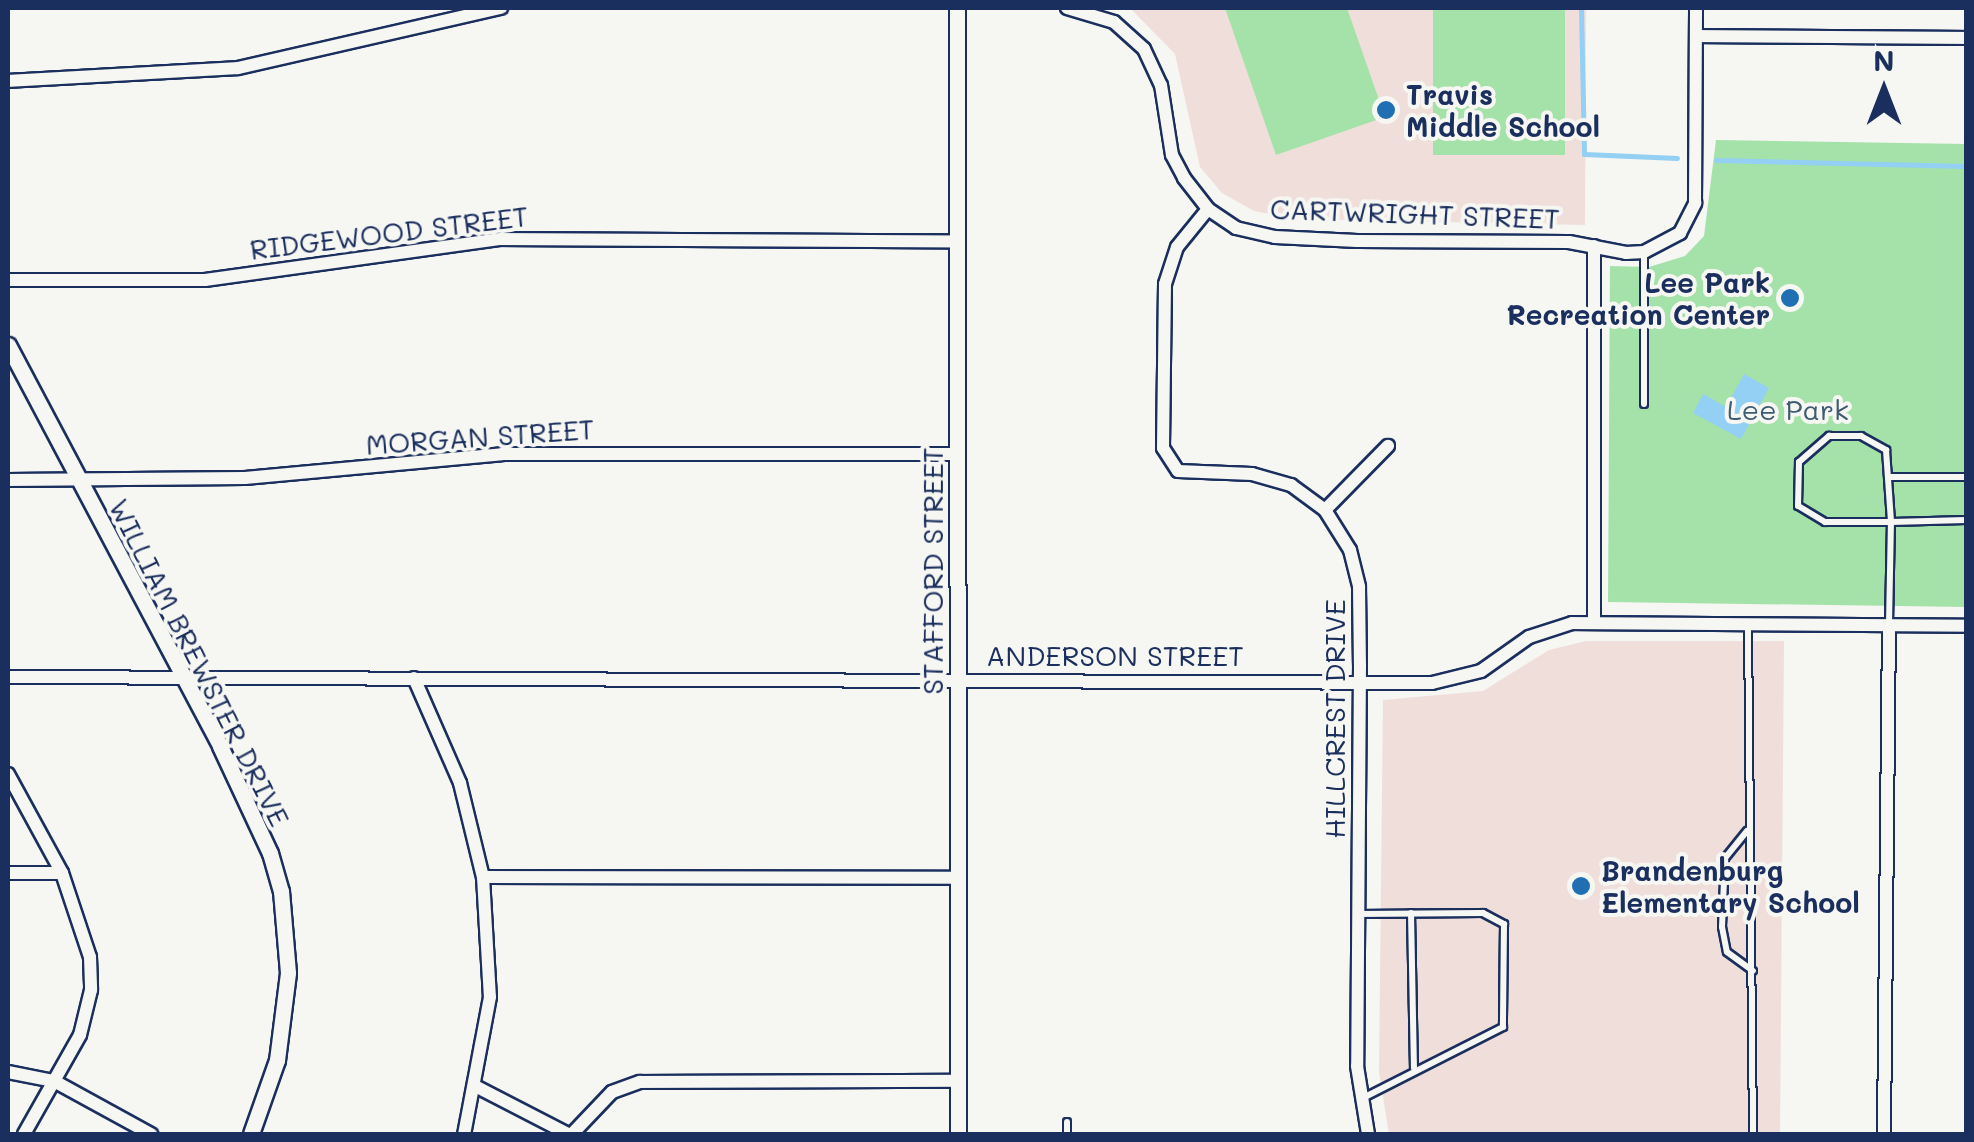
<!DOCTYPE html>
<style>
body{margin:0}
#map{position:relative;width:1974px;height:1142px;overflow:hidden;background:#f6f6f2;font-family:Mali,sans-serif}
div>[style]{position:absolute}
[style*='--x']{left:calc(var(--x)*1px);top:calc(var(--y)*1px);width:calc(var(--w)*1px);rotate:calc(var(--a)*1deg)}
.built>*{inset:0;background:#f0deda}
.green>*{inset:0;background:#a5e2a9;transform-origin:0 0}
.water>*{inset:0;background:#93d0f3}
.stream>*{height:5px;margin:-2.5px;padding:0 2.5px;transform-origin:2.5px;border-radius:2.5px;background:#93d0f3}
.roads{filter:drop-shadow(2px 0 #1b2f5e) drop-shadow(-2px 0 #1b2f5e) drop-shadow(0 2px #1b2f5e) drop-shadow(0 -2px #1b2f5e)}
.service>*{height:6px;margin:-3px;padding:0 3px;transform-origin:3px;border-radius:3px;background:#f6f6f2}
.minor>*{height:12px;margin:-6px;padding:0 6px;transform-origin:6px;border-radius:6px;background:#f6f6f2}
.tertiary>*{height:15px;margin:-7.5px;padding:0 7.5px;transform-origin:7.5px;border-radius:7.5px;background:#f6f6f2}
.dots>*{width:28px;height:28px;translate:-50% -50%;box-sizing:border-box;border:5px solid #f6f6f2;border-radius:50%}
span{translate:-50% -50%;white-space:nowrap;text-align:center;line-height:1.15;-webkit-text-stroke:8px #f6f6f2;paint-order:stroke}
.poi-label{font-size:28px;color:#1b2f5e;font-weight:700}
.left{translate:0 -50%;text-align:left}
.right{translate:-100% -50%;text-align:right}
.street-label{font-size:28px;color:#1b2f5e}
.park-label{font-size:28px;color:#3e5c71}
.frame{position:absolute;inset:0;border:10px solid #1b2f5e;pointer-events:none}
.north{position:absolute;left:1834px;top:40px;width:100px;height:100px;-webkit-text-stroke:8px #f6f6f2;paint-order:stroke;rotate:0deg;font-size:28px;font-weight:700;line-height:40px;text-align:center;color:#1b2f5e}
.north::after{content:'';display:block;margin:auto;width:35px;height:45px;background:#1b2f5e;clip-path:polygon(50% 0,100% 100%,50% 72%,0 100%)}
</style>
<div id="map">
<div class="built">
<div style="clip-path:polygon(1130px 8px,1586px 8px,1585px 225px,1295px 219px,1254px 211px,1222px 193px,1200px 167px,1175px 54px)"></div>
<div style="clip-path:polygon(1586px 641px,1784px 641px,1780px 1134px,1389px 1134px,1379px 1072px,1383px 700px,1483px 691px,1549px 650px)"></div>
</div>
<div class="green">
<div style="clip-path:polygon(1225px 8px,1347px 8px,1385px 117px,1276px 155px)"></div>
<div style="left:1433px;top:8px;width:132px;height:147px"></div>
<div style="clip-path:polygon(1716px 140px,1966px 144px,1966px 607px,1608px 602px,1610px 266px,1649px 267px,1685px 256px,1704px 236px)"></div>
</div>
<div class="water">
<div style="clip-path:polygon(1744px 374px,1769px 388px,1741px 439px,1693px 413px,1703px 394px,1726px 407px)"></div>
</div>
<div class="stream">
<div style="--x:1581;--y:8;--w:146;--a:88.8"></div>
<div style="--x:1584;--y:154;--w:93;--a:2.5"></div>
<div style="--x:1716;--y:160;--w:250;--a:1.4"></div>
</div>
<div class="roads">
<div class="service">
<div style="--x:1644;--y:252;--w:152;--a:90"></div>
<div style="--x:1829;--y:436;--w:32;--a:0"></div>
<div style="--x:1861;--y:436;--w:29;--a:29"></div>
<div style="--x:1886;--y:450;--w:72;--a:86"></div>
<div style="--x:1891;--y:522;--w:66;--a:180"></div>
<div style="--x:1825;--y:522;--w:31;--a:-149"></div>
<div style="--x:1798;--y:506;--w:44;--a:-88.7"></div>
<div style="--x:1799;--y:462;--w:40;--a:-41"></div>
<div style="--x:1891;--y:477;--w:75;--a:0"></div>
<div style="--x:1889;--y:624;--w:102;--a:-88.9"></div>
<div style="--x:1891;--y:522;--w:75;--a:-1.5"></div>
<div style="--x:1748;--y:626;--w:508;--a:89.44"></div>
<div style="--x:1747;--y:831;--w:35;--a:129"></div>
<div style="--x:1725;--y:858;--w:69;--a:92.5"></div>
<div style="--x:1722;--y:927;--w:25;--a:79"></div>
<div style="--x:1727;--y:952;--w:32;--a:36"></div>
<div style="--x:1411;--y:913;--w:155;--a:88.9"></div>
<div style="--x:1358;--y:914;--w:125;--a:-0.5"></div>
<div style="--x:1483;--y:913;--w:24;--a:28"></div>
<div style="--x:1504;--y:924;--w:103;--a:90.6"></div>
<div style="--x:1503;--y:1027;--w:159;--a:153.1"></div>
<div style="--x:1067;--y:1122;--w:12;--a:90"></div>
</div>
<div class="minor">
<div style="--x:1067;--y:8;--w:49;--a:16.6"></div>
<div style="--x:1114;--y:22;--w:40;--a:42"></div>
<div style="--x:1144;--y:49;--w:40;--a:65"></div>
<div style="--x:1161;--y:85;--w:71;--a:81.1"></div>
<div style="--x:1172;--y:155;--w:26;--a:62"></div>
<div style="--x:1184;--y:178;--w:39;--a:52"></div>
<div style="--x:1208;--y:209;--w:34;--a:34"></div>
<div style="--x:1236;--y:228;--w:40;--a:13"></div>
<div style="--x:1275;--y:237;--w:82;--a:2.8"></div>
<div style="--x:1357;--y:241;--w:212;--a:0.3"></div>
<div style="--x:1569;--y:242;--w:58;--a:10.9"></div>
<div style="--x:1626;--y:253;--w:18;--a:-3"></div>
<div style="--x:1644;--y:252;--w:41;--a:-27.8"></div>
<div style="--x:1680;--y:233;--w:34;--a:-63"></div>
<div style="--x:1695;--y:203;--w:195;--a:-89.7"></div>
<div style="--x:1696;--y:36;--w:270;--a:0.4"></div>
<div style="--x:8;--y:81;--w:230;--a:-3.2"></div>
<div style="--x:238;--y:68;--w:270;--a:-12.9"></div>
<div style="--x:1208;--y:209;--w:49;--a:129.2"></div>
<div style="--x:1177;--y:247;--w:39;--a:108"></div>
<div style="--x:1165;--y:284;--w:164;--a:90.7"></div>
<div style="--x:1163;--y:448;--w:27;--a:57"></div>
<div style="--x:1178;--y:471;--w:74;--a:2.3"></div>
<div style="--x:1252;--y:474;--w:41;--a:15.8"></div>
<div style="--x:1291;--y:485;--w:42;--a:36.3"></div>
<div style="--x:1325;--y:510;--w:47;--a:58"></div>
<div style="--x:1350;--y:550;--w:38;--a:76"></div>
<div style="--x:1359;--y:587;--w:78;--a:89.3"></div>
<div style="--x:1360;--y:665;--w:401;--a:90.4"></div>
<div style="--x:1357;--y:1066;--w:69;--a:80.8"></div>
<div style="--x:1594;--y:246;--w:377;--a:90"></div>
<div style="--x:8;--y:280;--w:197;--a:0"></div>
<div style="--x:205;--y:280;--w:299;--a:-7.9"></div>
<div style="--x:501;--y:239;--w:456;--a:0.3"></div>
<div style="--x:8;--y:480;--w:237;--a:-0.5"></div>
<div style="--x:245;--y:478;--w:258;--a:-5.3"></div>
<div style="--x:502;--y:454;--w:455;--a:0"></div>
<div style="--x:1325;--y:510;--w:90;--a:-45.5"></div>
<div style="--x:8;--y:677;--w:1424;--a:0.24"></div>
<div style="--x:1432;--y:683;--w:50;--a:-13.8"></div>
<div style="--x:1481;--y:671;--w:59;--a:-35.3"></div>
<div style="--x:1529;--y:637;--w:45;--a:-18"></div>
<div style="--x:1572;--y:623;--w:394;--a:0.4"></div>
<div style="--x:414;--y:678;--w:115;--a:66.3"></div>
<div style="--x:460;--y:783;--w:97;--a:76.3"></div>
<div style="--x:483;--y:877;--w:120;--a:86.7"></div>
<div style="--x:490;--y:997;--w:139;--a:100.7"></div>
<div style="--x:8;--y:774;--w:113;--a:61.4"></div>
<div style="--x:62;--y:873;--w:89;--a:71.6"></div>
<div style="--x:90;--y:957;--w:33;--a:88"></div>
<div style="--x:91;--y:990;--w:46;--a:103.7"></div>
<div style="--x:80;--y:1035;--w:114;--a:119.5"></div>
<div style="--x:8;--y:873;--w:54;--a:0"></div>
<div style="--x:483;--y:877;--w:474;--a:0.1"></div>
<div style="--x:8;--y:1072;--w:47;--a:11.1"></div>
<div style="--x:54;--y:1081;--w:111;--a:28.7"></div>
<div style="--x:477;--y:1087;--w:102;--a:27.3"></div>
<div style="--x:572;--y:1134;--w:58;--a:-46.4"></div>
<div style="--x:612;--y:1092;--w:30;--a:-20"></div>
<div style="--x:640;--y:1082;--w:319;--a:-0.2"></div>
<div style="--x:1884;--y:1134;--w:509;--a:-89.44"></div>
</div>
<div class="tertiary">
<div style="--x:957;--y:8;--w:1126;--a:89.95"></div>
<div style="--x:8;--y:345;--w:454;--a:62.1"></div>
<div style="--x:220;--y:746;--w:118;--a:65"></div>
<div style="--x:270;--y:853;--w:40;--a:74"></div>
<div style="--x:281;--y:891;--w:82;--a:85.1"></div>
<div style="--x:288;--y:973;--w:88;--a:97.2"></div>
<div style="--x:277;--y:1060;--w:78;--a:109.4"></div>
</div>
</div>
<div class="dots">
<div style="left:1386px;top:110px;background:#1f6fb2"></div>
<div style="left:1790px;top:298px;background:#1f6fb2"></div>
<div style="left:1581px;top:886px;background:#1f6fb2"></div>
</div>
<div class="poi-label">
<span class="left" style="left:1406px;top:110px">Travis<br>Middle School</span>
<span class="right" style="left:1770px;top:298px">Lee Park<br>Recreation Center</span>
<span class="left" style="left:1601px;top:886px">Brandenburg<br>Elementary School</span>
</div>
<div class="street-label">
<span style="left:1415px;top:213px;rotate:2deg">CARTWRIGHT STREET</span>
<span style="left:389px;top:232px;rotate:-7deg">RIDGEWOOD STREET</span>
<span style="left:480px;top:436px;rotate:-4deg">MORGAN STREET</span>
<span style="left:932px;top:571px;rotate:-90deg">STAFFORD STREET</span>
<span style="left:1115px;top:655px">ANDERSON STREET</span>
<span style="left:200px;top:662px;rotate:63deg">WILLIAM BREWSTER DRIVE</span>
<span style="left:1334px;top:719px;rotate:-90deg">HILLCREST DRIVE</span>
</div>
<div class="park-label">
<span style="left:1788px;top:409px">Lee Park</span>
</div>
<div class="frame"></div>
<div class="north">N</div>
</div>
